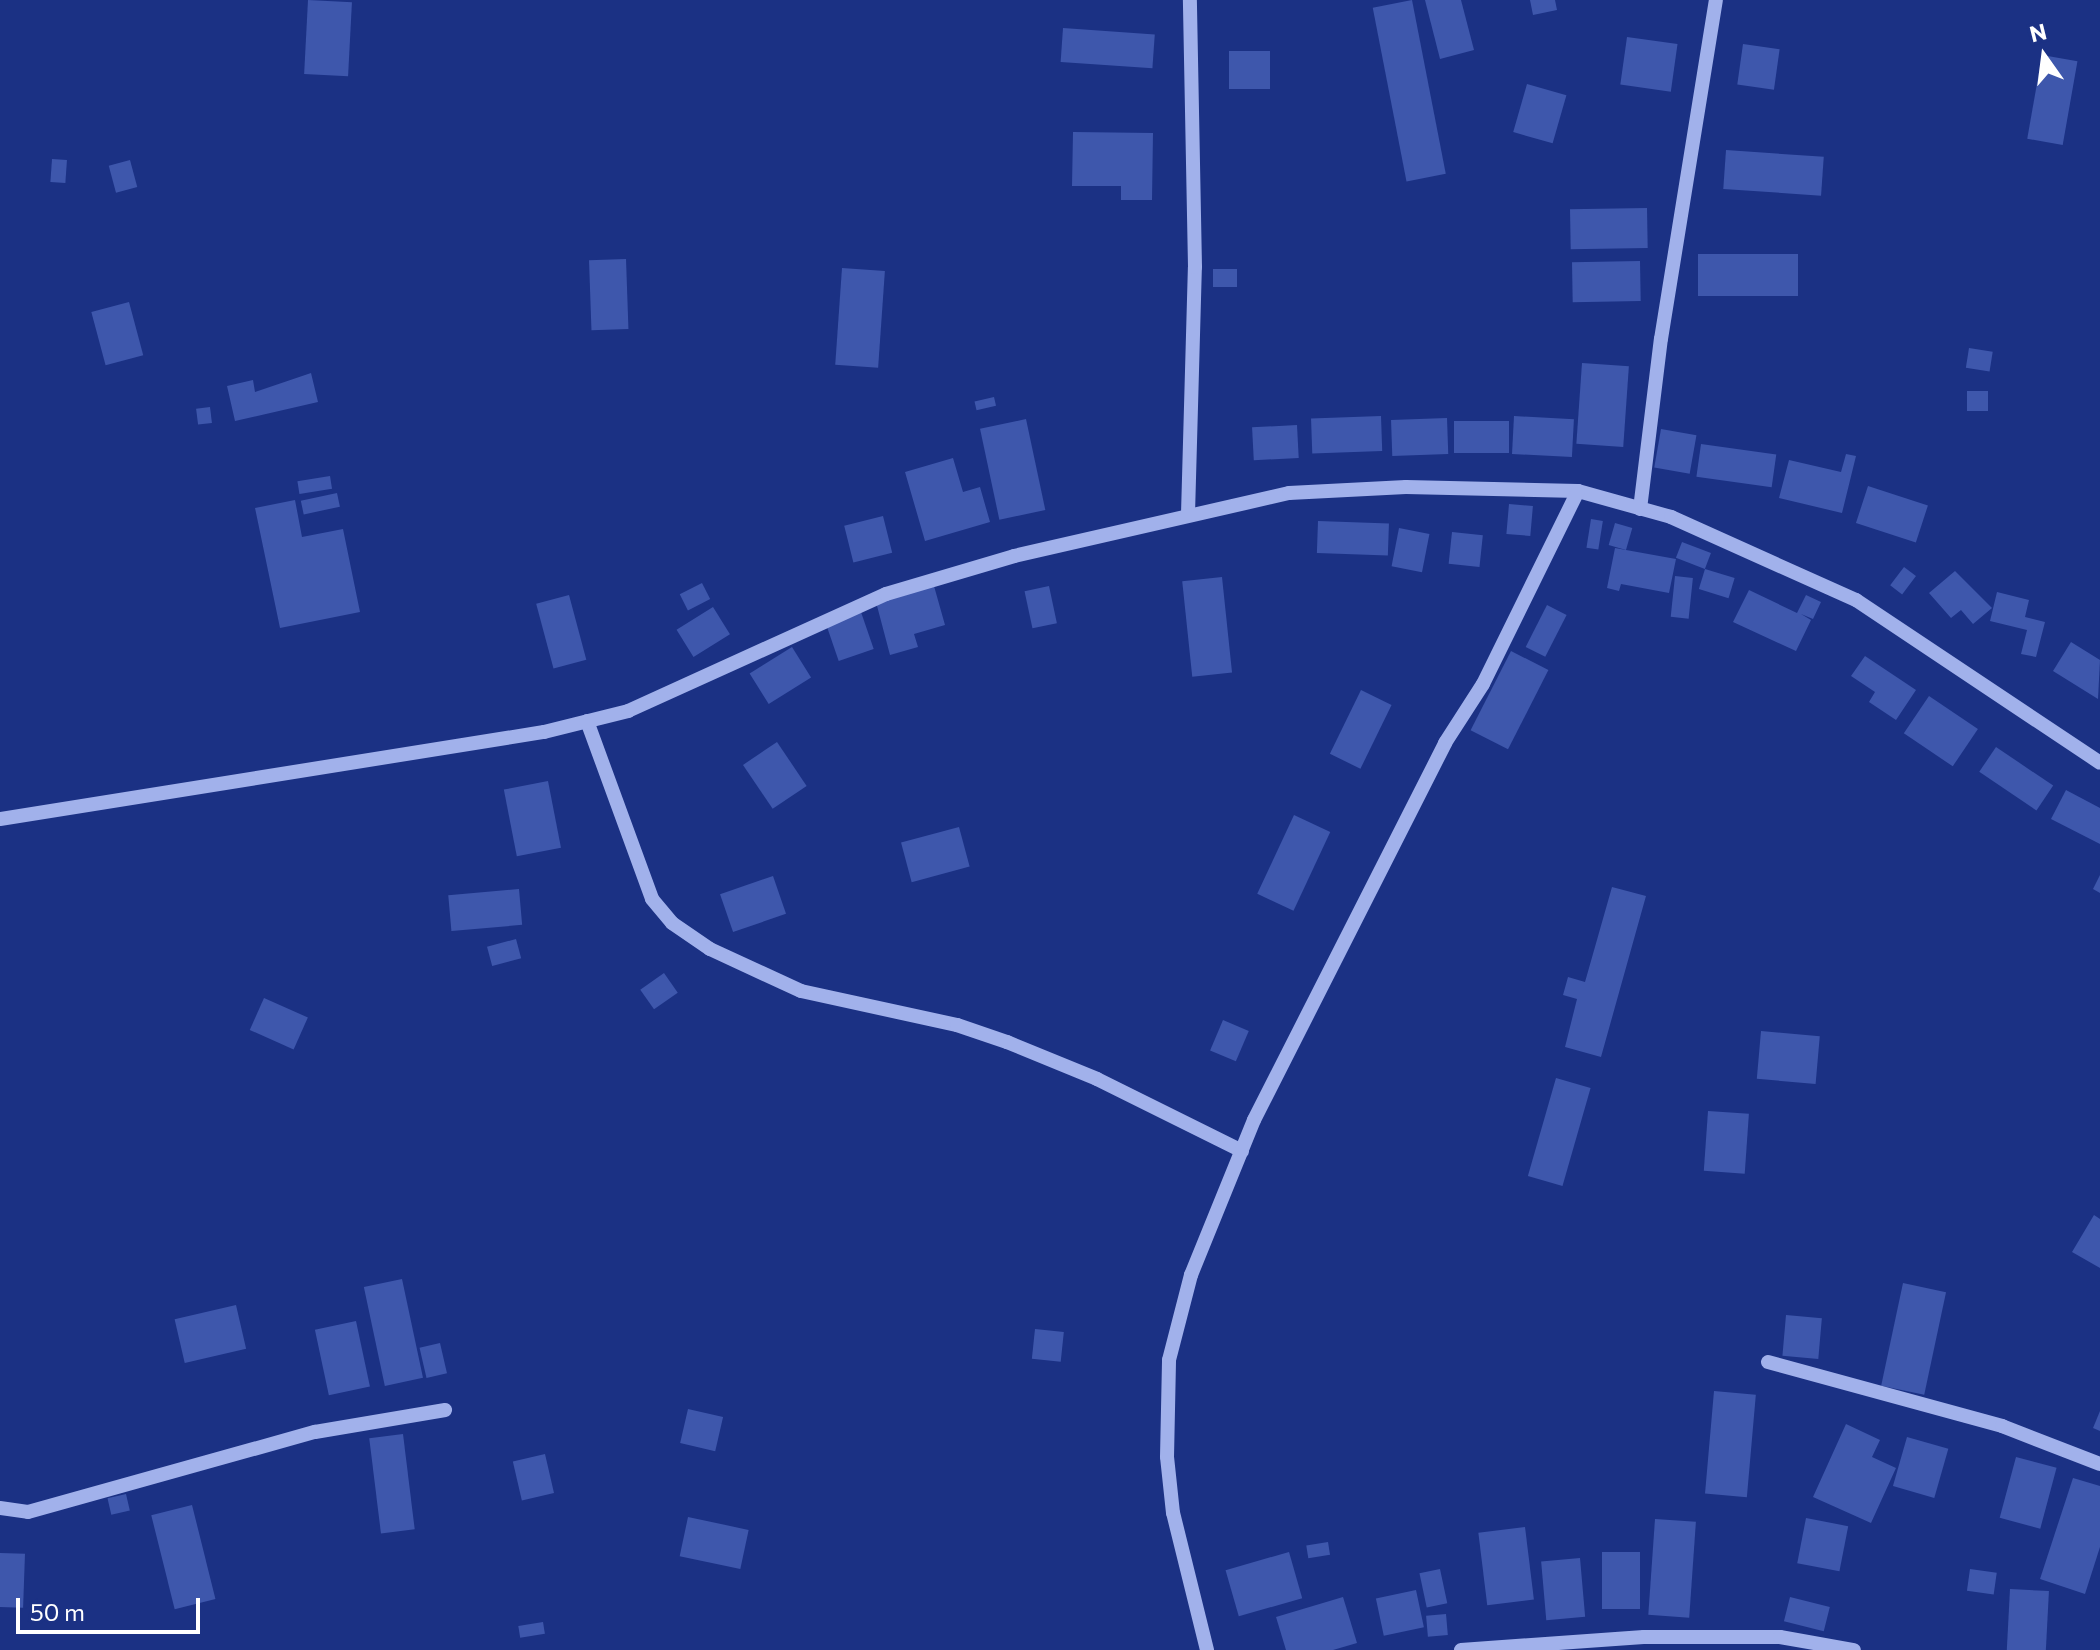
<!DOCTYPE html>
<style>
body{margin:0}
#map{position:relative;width:2100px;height:1650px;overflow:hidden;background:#1b3184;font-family:Commissioner,sans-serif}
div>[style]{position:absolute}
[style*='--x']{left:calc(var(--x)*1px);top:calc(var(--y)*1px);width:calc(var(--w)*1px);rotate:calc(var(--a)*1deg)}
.building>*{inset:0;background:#3e57ac;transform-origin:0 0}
.minor>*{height:14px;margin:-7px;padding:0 7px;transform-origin:7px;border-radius:7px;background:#a1b1eb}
span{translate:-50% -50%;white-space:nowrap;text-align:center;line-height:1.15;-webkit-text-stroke:6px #1b3184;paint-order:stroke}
.north{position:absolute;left:2004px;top:16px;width:80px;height:80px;-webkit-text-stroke:6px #1b3184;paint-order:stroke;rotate:346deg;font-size:22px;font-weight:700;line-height:32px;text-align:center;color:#fff}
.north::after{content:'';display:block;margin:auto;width:28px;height:36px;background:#fff;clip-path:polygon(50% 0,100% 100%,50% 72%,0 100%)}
.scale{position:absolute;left:16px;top:1598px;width:184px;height:36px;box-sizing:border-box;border:4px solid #fff;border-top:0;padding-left:10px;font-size:24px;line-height:28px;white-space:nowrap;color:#fff;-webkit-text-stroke:6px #1b3184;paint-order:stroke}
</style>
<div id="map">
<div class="building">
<div style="left:308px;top:0;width:44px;height:74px;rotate:3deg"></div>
<div style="left:1412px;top:0;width:177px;height:40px;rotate:79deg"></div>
<div style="clip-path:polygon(1425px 0,1461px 0,1474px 50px,1440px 59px)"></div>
<div style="clip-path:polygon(1530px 0,1555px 0,1557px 10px,1533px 15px)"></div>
<div style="left:1063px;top:28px;width:92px;height:34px;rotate:4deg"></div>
<div style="left:1627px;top:37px;width:51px;height:48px;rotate:8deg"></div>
<div style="left:1743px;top:44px;width:37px;height:41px;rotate:8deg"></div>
<div style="left:1229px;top:51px;width:41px;height:38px"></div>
<div style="left:2042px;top:55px;width:36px;height:85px;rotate:10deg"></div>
<div style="left:1527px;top:84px;width:41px;height:50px;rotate:16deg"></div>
<div style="clip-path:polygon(1073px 132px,1153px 133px,1152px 200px,1121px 200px,1121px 186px,1072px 186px)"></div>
<div style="left:1726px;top:150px;width:98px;height:39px;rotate:4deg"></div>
<div style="left:52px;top:159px;width:15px;height:23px;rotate:4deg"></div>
<div style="left:130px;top:160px;width:28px;height:22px;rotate:75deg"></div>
<div style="left:1647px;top:208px;width:40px;height:77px;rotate:89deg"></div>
<div style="left:1698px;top:254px;width:100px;height:42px"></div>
<div style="left:626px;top:259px;width:70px;height:37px;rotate:88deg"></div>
<div style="left:1640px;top:261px;width:40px;height:68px;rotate:89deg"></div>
<div style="left:842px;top:268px;width:43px;height:97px;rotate:4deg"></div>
<div style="left:1213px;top:269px;width:24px;height:18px"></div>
<div style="left:129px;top:302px;width:55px;height:39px;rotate:75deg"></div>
<div style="left:1969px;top:348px;width:24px;height:20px;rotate:9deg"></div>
<div style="left:1582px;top:363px;width:47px;height:81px;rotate:4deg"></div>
<div style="clip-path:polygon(311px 373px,318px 402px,235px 421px,227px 386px,253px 380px,255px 392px)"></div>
<div style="left:1988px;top:391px;width:20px;height:21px;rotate:90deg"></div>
<div style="left:994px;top:397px;width:9px;height:20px;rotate:77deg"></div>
<div style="left:210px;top:407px;width:16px;height:14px;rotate:83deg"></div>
<div style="left:1381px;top:416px;width:35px;height:70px;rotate:88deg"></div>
<div style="left:1514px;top:416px;width:60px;height:38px;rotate:3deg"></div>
<div style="left:1447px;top:418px;width:36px;height:56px;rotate:88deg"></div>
<div style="left:1026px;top:419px;width:93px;height:47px;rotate:78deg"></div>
<div style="left:1454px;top:421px;width:55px;height:32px"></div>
<div style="left:1297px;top:425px;width:33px;height:45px;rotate:87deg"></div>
<div style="left:1661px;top:429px;width:36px;height:39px;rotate:10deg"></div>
<div style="left:1701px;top:444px;width:76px;height:33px;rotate:8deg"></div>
<div style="clip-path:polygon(1846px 454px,1856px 456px,1842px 513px,1779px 498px,1789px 460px,1841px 472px)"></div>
<div style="clip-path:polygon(953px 458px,963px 492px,980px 487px,990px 522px,925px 541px,905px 472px)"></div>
<div style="left:330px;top:476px;width:13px;height:33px;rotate:81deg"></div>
<div style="left:1868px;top:486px;width:63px;height:39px;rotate:18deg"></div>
<div style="left:337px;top:493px;width:14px;height:37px;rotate:78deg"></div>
<div style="clip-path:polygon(295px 500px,302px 537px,343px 529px,360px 612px,280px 628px,255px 508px)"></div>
<div style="left:1509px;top:504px;width:24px;height:30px;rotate:5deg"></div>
<div style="left:883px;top:516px;width:38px;height:40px;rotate:76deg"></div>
<div style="left:1591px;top:519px;width:12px;height:29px;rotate:9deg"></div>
<div style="left:1318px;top:521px;width:71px;height:32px;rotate:2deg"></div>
<div style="left:1615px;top:523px;width:18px;height:23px;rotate:16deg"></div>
<div style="left:1399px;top:528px;width:31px;height:39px;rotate:11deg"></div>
<div style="left:1452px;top:532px;width:31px;height:32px;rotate:6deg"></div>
<div style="left:1682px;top:542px;width:31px;height:17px;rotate:21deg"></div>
<div style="clip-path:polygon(1615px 548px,1676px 559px,1669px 593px,1621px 584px,1619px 591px,1607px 588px)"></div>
<div style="left:1904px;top:567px;width:15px;height:23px;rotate:37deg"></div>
<div style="left:1705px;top:569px;width:31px;height:21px;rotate:17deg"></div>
<div style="clip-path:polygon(1955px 571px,1992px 608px,1973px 624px,1961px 610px,1951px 618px,1929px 593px)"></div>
<div style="left:1675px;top:576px;width:18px;height:41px;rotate:6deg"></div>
<div style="left:1222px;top:577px;width:96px;height:40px;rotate:84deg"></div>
<div style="left:702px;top:583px;width:18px;height:25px;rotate:63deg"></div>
<div style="clip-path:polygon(934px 586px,945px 625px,914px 634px,918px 647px,890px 655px,876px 602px)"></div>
<div style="left:1049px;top:586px;width:38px;height:25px;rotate:78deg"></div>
<div style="clip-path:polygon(1749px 590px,1797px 613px,1806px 595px,1821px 602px,1813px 619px,1801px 614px,1811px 620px,1796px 651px,1733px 622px)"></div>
<div style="clip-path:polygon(1997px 592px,2029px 600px,2025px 617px,2045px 622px,2036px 657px,2021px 654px,2027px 630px,1990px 621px)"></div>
<div style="left:569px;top:595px;width:67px;height:34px;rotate:75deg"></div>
<div style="left:1547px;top:605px;width:22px;height:47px;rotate:27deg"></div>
<div style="left:713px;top:607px;width:32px;height:43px;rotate:58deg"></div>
<div style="left:861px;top:612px;width:39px;height:37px;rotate:71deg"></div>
<div style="clip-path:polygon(2071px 642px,2100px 660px,2098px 699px,2053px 671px)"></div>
<div style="left:792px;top:647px;width:36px;height:50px;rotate:58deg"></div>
<div style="left:1511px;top:651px;width:42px;height:89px;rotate:27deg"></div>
<div style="clip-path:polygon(1865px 656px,1916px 690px,1896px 720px,1869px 702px,1875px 692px,1851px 676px)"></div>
<div style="left:1361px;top:690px;width:34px;height:71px;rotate:26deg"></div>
<div style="left:1929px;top:696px;width:59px;height:45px;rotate:34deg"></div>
<div style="left:777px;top:742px;width:53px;height:41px;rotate:56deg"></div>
<div style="left:1996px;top:747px;width:69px;height:30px;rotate:34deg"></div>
<div style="left:548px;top:781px;width:68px;height:45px;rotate:79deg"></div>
<div style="clip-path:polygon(2066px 790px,2100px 808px,2100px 844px,2051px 819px)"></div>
<div style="left:1294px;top:815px;width:40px;height:87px;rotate:25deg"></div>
<div style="left:959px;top:827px;width:41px;height:60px;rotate:75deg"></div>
<div style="clip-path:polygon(2100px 875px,2100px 893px,2093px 889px)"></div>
<div style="left:773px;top:876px;width:40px;height:56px;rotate:71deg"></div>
<div style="clip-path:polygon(1612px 887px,1646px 896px,1601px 1057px,1565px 1047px,1577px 999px,1563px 995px,1568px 977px,1585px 982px)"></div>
<div style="left:519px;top:889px;width:36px;height:71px;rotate:85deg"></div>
<div style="left:516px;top:939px;width:20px;height:30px;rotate:75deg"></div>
<div style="left:664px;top:973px;width:24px;height:29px;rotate:55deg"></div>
<div style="left:264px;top:998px;width:48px;height:35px;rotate:24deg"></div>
<div style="left:1223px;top:1020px;width:28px;height:33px;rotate:23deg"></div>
<div style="left:1761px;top:1031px;width:59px;height:48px;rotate:5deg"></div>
<div style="left:1556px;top:1078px;width:36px;height:102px;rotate:16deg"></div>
<div style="left:1708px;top:1111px;width:41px;height:60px;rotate:4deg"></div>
<div style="clip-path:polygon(2094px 1215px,2100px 1219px,2100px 1268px,2072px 1252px)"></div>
<div style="left:402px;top:1279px;width:101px;height:39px;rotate:78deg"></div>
<div style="left:1903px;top:1283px;width:44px;height:105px;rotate:12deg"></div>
<div style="left:236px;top:1305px;width:45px;height:63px;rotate:77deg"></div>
<div style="left:1786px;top:1315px;width:36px;height:41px;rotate:5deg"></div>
<div style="left:356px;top:1321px;width:67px;height:42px;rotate:78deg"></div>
<div style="left:1035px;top:1329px;width:29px;height:30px;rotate:6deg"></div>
<div style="left:440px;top:1343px;width:31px;height:21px;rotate:77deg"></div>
<div style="left:1714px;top:1391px;width:42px;height:103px;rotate:5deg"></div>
<div style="left:688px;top:1409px;width:36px;height:35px;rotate:13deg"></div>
<div style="clip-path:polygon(2100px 1411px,2100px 1431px,2093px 1428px)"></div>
<div style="clip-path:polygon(1846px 1424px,1880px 1440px,1872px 1457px,1896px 1468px,1871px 1523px,1813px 1497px)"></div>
<div style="left:403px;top:1434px;width:96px;height:34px;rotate:83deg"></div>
<div style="left:1907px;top:1437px;width:43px;height:51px;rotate:16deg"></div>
<div style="left:545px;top:1454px;width:40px;height:33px;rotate:77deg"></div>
<div style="left:2016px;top:1457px;width:42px;height:63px;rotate:15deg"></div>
<div style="clip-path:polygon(2073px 1478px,2100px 1486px,2100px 1547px,2085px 1594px,2040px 1579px)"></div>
<div style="left:126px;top:1494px;width:17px;height:19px;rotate:77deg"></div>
<div style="left:192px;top:1505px;width:97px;height:42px;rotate:76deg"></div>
<div style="left:688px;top:1517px;width:62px;height:40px;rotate:12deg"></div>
<div style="left:1806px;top:1518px;width:43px;height:46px;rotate:11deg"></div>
<div style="left:1655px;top:1519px;width:41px;height:96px;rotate:4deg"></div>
<div style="left:1525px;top:1527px;width:73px;height:47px;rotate:83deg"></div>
<div style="left:1328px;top:1542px;width:13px;height:22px;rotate:81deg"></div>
<div style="left:1289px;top:1552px;width:48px;height:66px;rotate:74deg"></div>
<div style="left:1640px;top:1552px;width:57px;height:38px;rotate:90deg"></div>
<div style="left:0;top:1553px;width:25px;height:54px;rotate:2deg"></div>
<div style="left:1580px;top:1558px;width:59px;height:39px;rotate:85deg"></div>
<div style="left:1440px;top:1569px;width:35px;height:21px;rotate:78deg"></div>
<div style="left:1970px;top:1569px;width:27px;height:22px;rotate:8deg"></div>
<div style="left:2010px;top:1589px;width:39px;height:61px;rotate:3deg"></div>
<div style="left:1416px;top:1590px;width:38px;height:41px;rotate:78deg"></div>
<div style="clip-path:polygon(1343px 1597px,1357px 1643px,1333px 1650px,1286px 1650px,1276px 1617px)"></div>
<div style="left:1790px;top:1597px;width:41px;height:25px;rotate:14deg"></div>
<div style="left:1446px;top:1614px;width:21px;height:20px;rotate:85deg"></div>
<div style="left:543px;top:1622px;width:12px;height:25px;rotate:81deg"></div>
</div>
<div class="minor">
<div style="--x:1640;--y:509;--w:171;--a:-83"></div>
<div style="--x:1661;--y:339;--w:343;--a:-80.8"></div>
<div style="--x:1188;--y:514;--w:247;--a:-88.4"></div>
<div style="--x:1195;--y:267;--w:267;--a:-91.1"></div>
<div style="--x:587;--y:721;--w:189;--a:69.9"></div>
<div style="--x:652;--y:899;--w:31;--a:50"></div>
<div style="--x:672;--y:923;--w:46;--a:34.4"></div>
<div style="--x:710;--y:949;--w:100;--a:24.8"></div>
<div style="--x:801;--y:991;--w:160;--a:12.3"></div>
<div style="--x:957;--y:1025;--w:53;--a:18.8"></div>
<div style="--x:1007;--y:1042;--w:97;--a:22.3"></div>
<div style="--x:1097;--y:1079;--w:162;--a:26.4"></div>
<div style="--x:0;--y:819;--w:551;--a:-9.09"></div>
<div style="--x:544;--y:732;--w:87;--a:-14"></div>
<div style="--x:628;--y:711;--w:283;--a:-24.4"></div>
<div style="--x:886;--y:594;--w:134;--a:-16.5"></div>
<div style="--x:1014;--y:556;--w:282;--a:-12.9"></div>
<div style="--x:1289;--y:493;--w:117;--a:-2.9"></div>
<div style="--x:1406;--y:487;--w:172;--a:1.3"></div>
<div style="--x:1578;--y:491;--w:97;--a:15.6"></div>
<div style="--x:1671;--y:517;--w:203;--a:24.2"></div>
<div style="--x:1856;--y:600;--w:293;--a:33.7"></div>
<div style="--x:1768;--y:1362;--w:243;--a:15.3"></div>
<div style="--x:2002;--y:1426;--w:105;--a:21.2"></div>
<div style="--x:0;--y:1508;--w:28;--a:8"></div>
<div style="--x:28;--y:1512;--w:298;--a:-15.6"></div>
<div style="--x:315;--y:1432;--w:132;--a:-9.6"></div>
<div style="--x:1207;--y:1650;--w:141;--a:-103.9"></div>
<div style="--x:1173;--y:1513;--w:56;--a:-96.1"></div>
<div style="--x:1167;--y:1457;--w:97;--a:-88.8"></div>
<div style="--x:1169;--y:1360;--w:88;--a:-75.5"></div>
<div style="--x:1191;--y:1275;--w:167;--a:-67.9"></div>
<div style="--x:1254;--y:1120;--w:423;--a:-63.1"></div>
<div style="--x:1445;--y:743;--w:70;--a:-57.2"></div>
<div style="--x:1483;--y:684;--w:215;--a:-63.8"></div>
<div style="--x:1461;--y:1650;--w:183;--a:-4.1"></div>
<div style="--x:1644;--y:1637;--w:136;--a:0"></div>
<div style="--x:1780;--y:1637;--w:75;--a:10"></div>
</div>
<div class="north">N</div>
<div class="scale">50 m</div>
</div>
